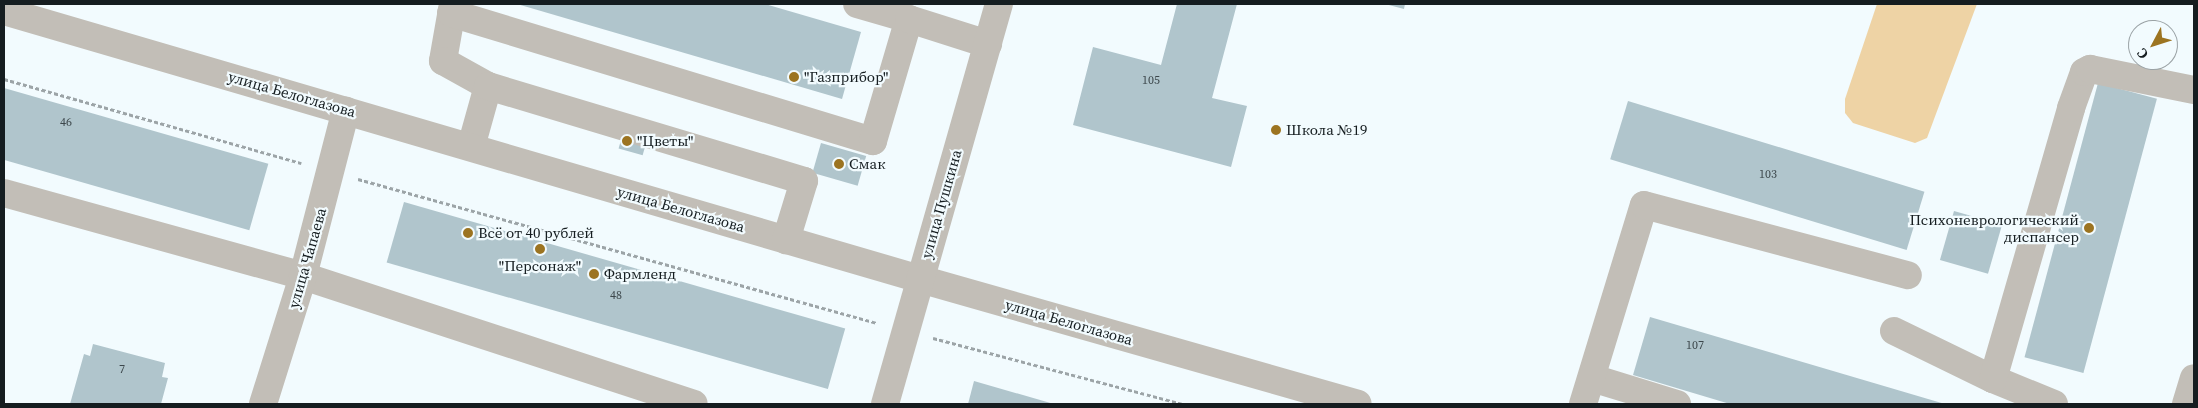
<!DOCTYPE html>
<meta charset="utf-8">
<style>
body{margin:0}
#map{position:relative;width:2198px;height:408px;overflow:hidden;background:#f2fbfe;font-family:"Source Serif 4",serif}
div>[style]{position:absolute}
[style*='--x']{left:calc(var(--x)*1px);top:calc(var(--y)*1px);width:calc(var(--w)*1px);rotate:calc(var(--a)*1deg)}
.green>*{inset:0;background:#eed3a5}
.building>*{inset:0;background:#b0c5cc;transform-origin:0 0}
.path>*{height:3px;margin-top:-1.5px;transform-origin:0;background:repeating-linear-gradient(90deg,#9ca4a7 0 4px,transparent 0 6.5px)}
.minor>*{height:28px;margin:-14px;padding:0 14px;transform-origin:14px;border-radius:14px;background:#c2beb7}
.dots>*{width:14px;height:14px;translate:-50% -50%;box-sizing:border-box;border:2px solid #f2fbfe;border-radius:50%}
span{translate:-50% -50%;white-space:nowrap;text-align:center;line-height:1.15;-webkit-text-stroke:4.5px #f2fbfe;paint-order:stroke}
.number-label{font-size:12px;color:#3c474b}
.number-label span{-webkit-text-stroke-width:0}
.poi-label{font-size:15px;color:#151d20}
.left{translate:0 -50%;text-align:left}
.right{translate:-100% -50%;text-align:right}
.street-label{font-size:15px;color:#151d20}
.frame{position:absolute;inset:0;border:5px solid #151d20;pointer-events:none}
.north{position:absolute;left:2128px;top:20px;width:50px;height:50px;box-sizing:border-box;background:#f2fbfe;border:1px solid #9aa2a5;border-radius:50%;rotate:230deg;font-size:14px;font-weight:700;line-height:20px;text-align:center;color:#151d20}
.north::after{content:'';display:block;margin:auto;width:18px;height:22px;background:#9c7421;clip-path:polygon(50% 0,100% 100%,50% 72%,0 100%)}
</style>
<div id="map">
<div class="green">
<div style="clip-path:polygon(1877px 4px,1977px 4px,1927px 138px,1915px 143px,1853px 123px,1845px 113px,1845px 99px)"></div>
</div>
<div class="building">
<div style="clip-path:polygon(517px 4px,765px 4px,861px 32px,842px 99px)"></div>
<div style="clip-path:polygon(1177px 4px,1237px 4px,1212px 98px,1247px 106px,1231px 167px,1073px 125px,1093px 47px,1161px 65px)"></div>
<div style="clip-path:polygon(1385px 4px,1405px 4px,1404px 9px)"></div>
<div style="left:2098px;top:83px;width:61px;height:284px;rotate:15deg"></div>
<div style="left:4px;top:88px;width:275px;height:69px;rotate:16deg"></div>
<div style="left:1628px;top:101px;width:310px;height:61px;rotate:17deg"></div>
<div style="left:623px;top:133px;width:25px;height:16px;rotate:16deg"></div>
<div style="left:821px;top:143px;width:47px;height:31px;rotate:16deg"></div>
<div style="left:404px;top:202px;width:459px;height:63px;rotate:16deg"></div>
<div style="left:1954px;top:211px;width:50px;height:51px;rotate:16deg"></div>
<div style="clip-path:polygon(1650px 317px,1945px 404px,1730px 404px,1633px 375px)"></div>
<div style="clip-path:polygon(93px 344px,165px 363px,162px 377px,168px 378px,161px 404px,70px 404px,84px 354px,90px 356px)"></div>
<div style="clip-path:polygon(974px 381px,1054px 404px,968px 404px)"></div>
</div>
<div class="path">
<div style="--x:4;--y:79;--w:309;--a:15.8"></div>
<div style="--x:358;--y:179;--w:539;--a:15.51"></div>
<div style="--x:933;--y:338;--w:258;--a:14.8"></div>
</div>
<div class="minor">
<div style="--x:453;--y:4;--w:58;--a:100"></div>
<div style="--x:443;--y:61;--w:51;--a:29.1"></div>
<div style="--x:488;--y:86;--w:63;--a:105.6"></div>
<div style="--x:4;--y:11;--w:954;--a:16.31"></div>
<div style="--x:920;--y:279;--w:455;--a:15.9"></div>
<div style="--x:451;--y:13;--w:441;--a:16.9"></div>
<div style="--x:873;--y:141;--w:127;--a:-73.6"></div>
<div style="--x:909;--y:19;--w:54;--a:-163.9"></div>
<div style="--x:909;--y:19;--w:83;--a:17.6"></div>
<div style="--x:488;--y:86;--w:330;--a:16.7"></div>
<div style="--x:804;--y:181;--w:62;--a:107"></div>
<div style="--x:4;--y:193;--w:310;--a:15.5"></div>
<div style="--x:303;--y:276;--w:411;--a:18.1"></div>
<div style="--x:1894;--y:331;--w:110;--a:25.9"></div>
<div style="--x:1993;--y:379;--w:66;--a:22.3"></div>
<div style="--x:1592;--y:378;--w:89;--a:17"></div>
<div style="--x:1993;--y:379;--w:282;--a:-73.9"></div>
<div style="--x:2071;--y:108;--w:38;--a:-70"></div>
<div style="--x:2084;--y:72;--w:7;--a:-27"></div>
<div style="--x:2090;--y:69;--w:106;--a:11.4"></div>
<div style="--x:263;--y:404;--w:134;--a:-72.6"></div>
<div style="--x:303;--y:276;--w:171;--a:-75.5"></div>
<div style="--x:885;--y:404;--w:416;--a:-74.1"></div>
<div style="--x:1583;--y:404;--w:208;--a:-73"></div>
<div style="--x:1644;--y:205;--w:273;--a:14.9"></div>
<div style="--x:2186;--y:404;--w:27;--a:-73"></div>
</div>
<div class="dots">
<div style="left:794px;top:77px;background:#9c7421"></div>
<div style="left:1276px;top:130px;background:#9c7421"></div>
<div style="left:627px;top:141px;background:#9c7421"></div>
<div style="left:839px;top:164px;background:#9c7421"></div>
<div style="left:2089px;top:228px;background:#9c7421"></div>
<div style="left:468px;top:233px;background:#9c7421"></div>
<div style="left:540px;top:249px;background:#9c7421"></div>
<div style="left:594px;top:274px;background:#9c7421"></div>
</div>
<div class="number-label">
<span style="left:1151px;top:81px">105</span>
<span style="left:66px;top:123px">46</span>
<span style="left:1768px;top:175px">103</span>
<span style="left:616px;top:296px">48</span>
<span style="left:1695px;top:346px">107</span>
<span style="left:122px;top:370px">7</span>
</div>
<div class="poi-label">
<span class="left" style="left:804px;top:77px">"Газприбор"</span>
<span class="left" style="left:1286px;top:130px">Школа №19</span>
<span class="left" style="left:637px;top:141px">"Цветы"</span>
<span class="left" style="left:849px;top:164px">Смак</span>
<span class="right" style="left:2079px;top:228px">Психоневрологический<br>диспансер</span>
<span class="left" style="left:478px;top:233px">Всё от 40 рублей</span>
<span style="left:540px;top:266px">"Персонаж"</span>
<span class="left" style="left:604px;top:274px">Фармленд</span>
</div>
<div class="street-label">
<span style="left:292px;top:94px;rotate:16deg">улица Белоглазова</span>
<span style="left:941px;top:204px;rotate:-74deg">улица Пушкина</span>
<span style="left:681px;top:209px;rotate:16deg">улица Белоглазова</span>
<span style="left:307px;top:258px;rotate:-74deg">улица Чапаева</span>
<span style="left:1069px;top:322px;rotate:16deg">улица Белоглазова</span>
</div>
<div class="frame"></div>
<div class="north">С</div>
</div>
